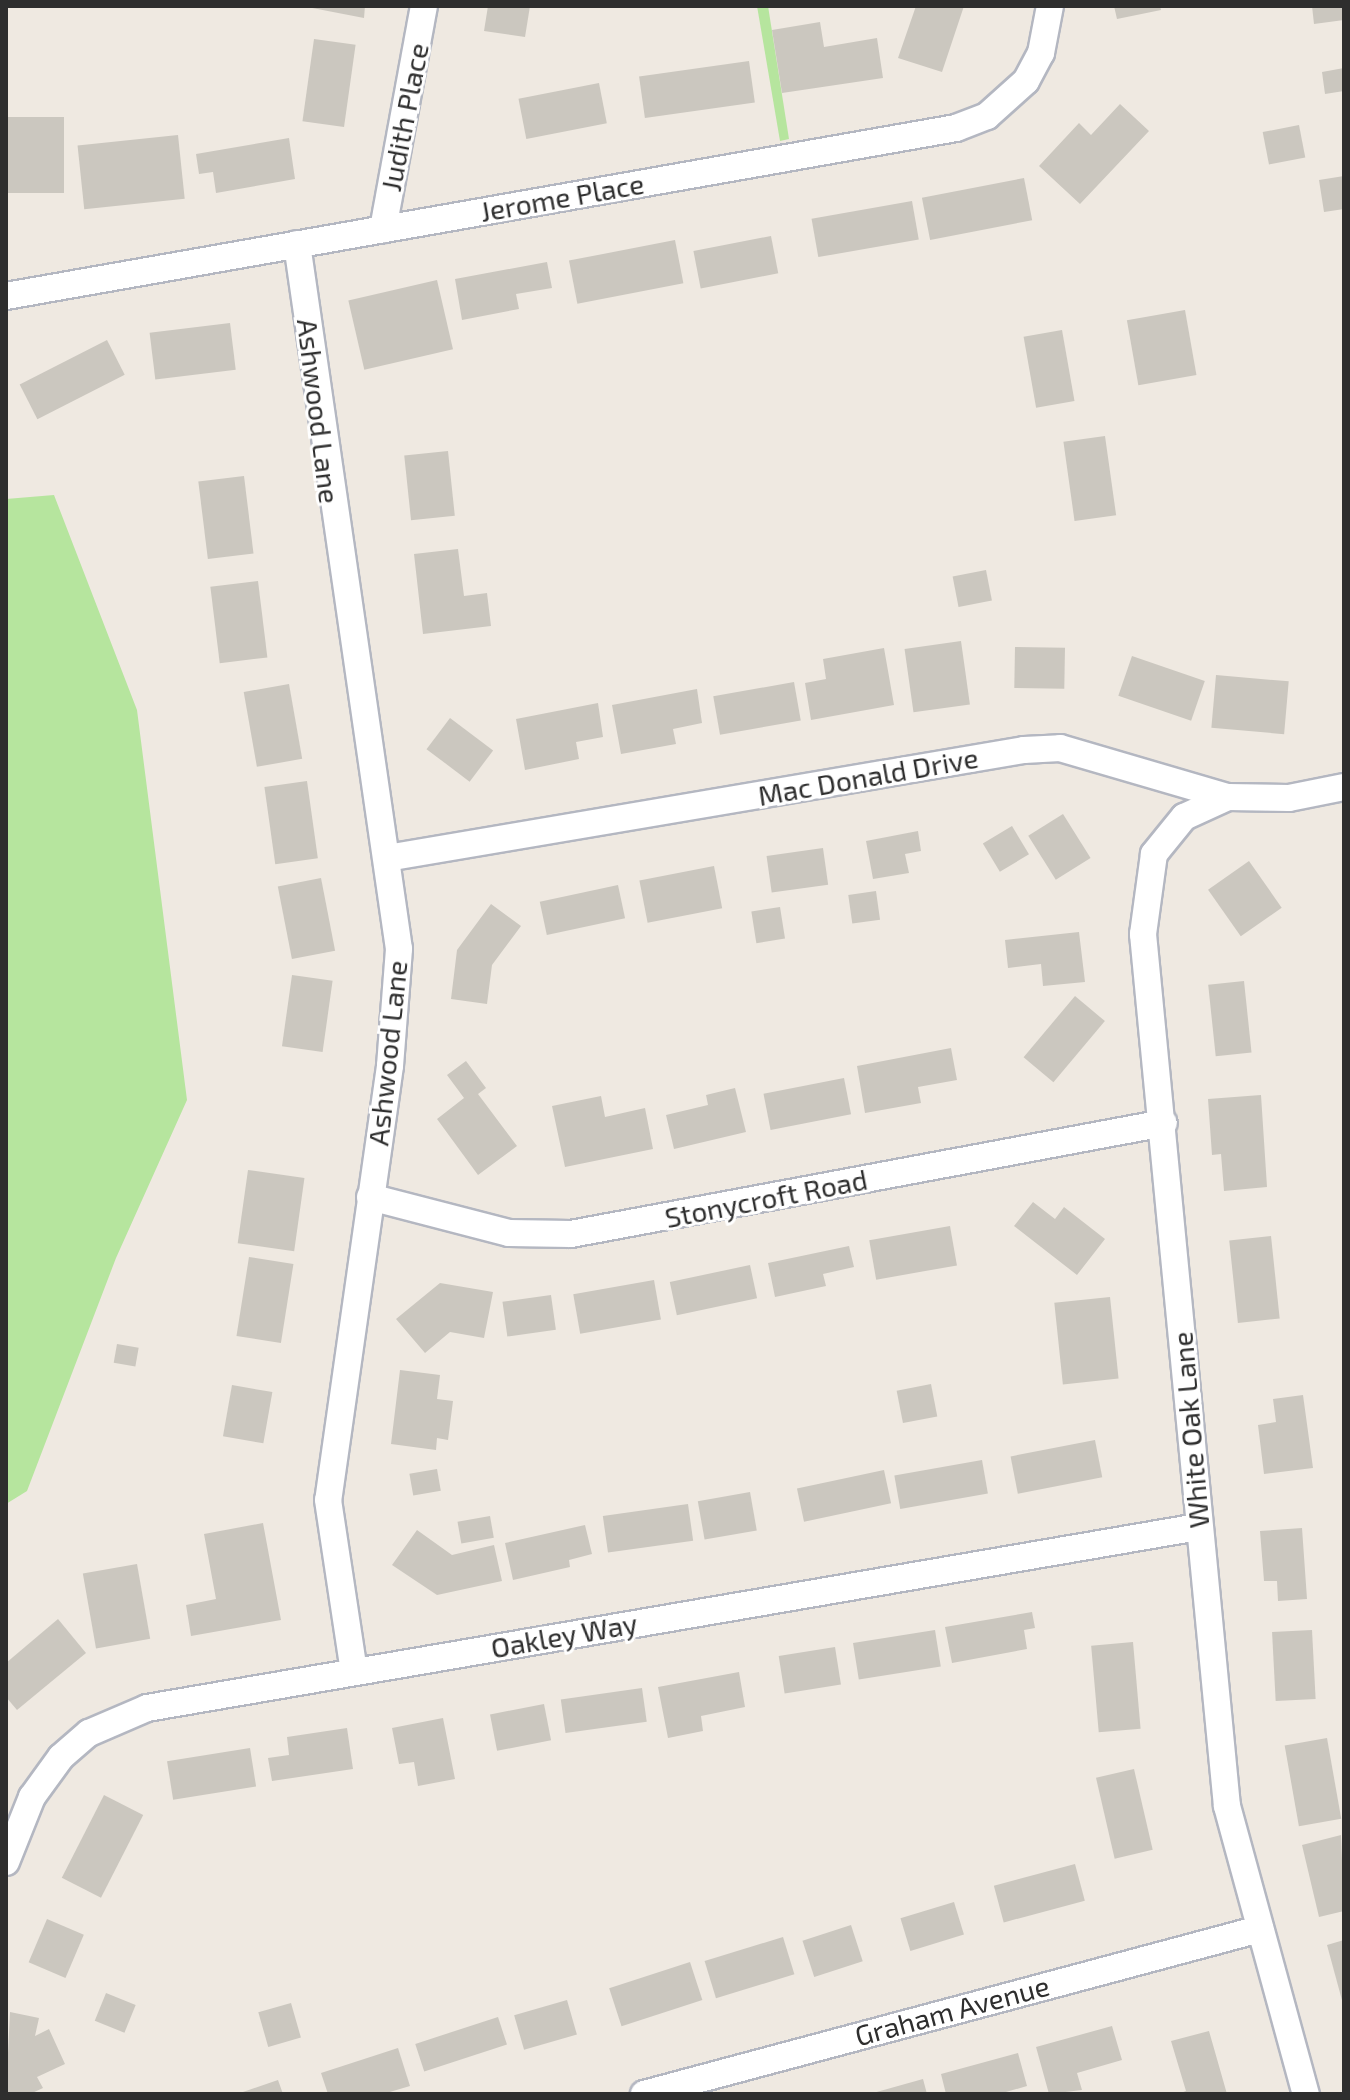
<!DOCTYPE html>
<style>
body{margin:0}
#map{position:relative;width:1350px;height:2100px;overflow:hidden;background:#efe9e1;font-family:"Exo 2",sans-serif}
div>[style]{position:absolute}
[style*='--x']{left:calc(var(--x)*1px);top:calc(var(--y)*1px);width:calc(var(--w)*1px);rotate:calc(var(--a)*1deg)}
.green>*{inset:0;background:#b6e59e}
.building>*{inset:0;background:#cbc7bf;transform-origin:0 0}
.roads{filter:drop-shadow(2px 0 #b4b7c1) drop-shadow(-2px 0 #b4b7c1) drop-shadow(0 2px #b4b7c1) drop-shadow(0 -2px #b4b7c1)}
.minor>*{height:26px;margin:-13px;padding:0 13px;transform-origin:13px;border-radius:13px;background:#fff}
span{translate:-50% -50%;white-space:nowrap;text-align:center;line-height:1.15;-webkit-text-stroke:6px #fff;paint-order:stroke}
.street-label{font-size:28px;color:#2e2e2e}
.frame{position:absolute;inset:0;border:8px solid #2e2e2e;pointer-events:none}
</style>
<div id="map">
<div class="green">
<div style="clip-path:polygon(757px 6px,768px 6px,789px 139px,780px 141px)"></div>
<div style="clip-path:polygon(54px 495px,137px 710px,187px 1100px,116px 1258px,27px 1491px,6px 1504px,6px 499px)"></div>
</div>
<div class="building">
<div style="clip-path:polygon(302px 6px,365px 6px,364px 18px)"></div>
<div style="clip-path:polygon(488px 6px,530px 6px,525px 37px,484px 31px)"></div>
<div style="clip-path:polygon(916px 6px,964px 6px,942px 72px,898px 58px)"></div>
<div style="clip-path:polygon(1114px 6px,1160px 6px,1161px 10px,1117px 19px)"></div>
<div style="clip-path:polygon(1312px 6px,1344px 6px,1344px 20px,1314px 24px)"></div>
<div style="clip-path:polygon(820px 22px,824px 47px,877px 38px,883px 78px,782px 93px,772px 30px)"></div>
<div style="left:314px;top:39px;width:42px;height:83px;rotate:8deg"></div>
<div style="left:749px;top:61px;width:42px;height:111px;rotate:82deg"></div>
<div style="clip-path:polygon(1344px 68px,1344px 91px,1325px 94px,1322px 72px)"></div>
<div style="left:599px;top:83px;width:41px;height:82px;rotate:79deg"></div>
<div style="clip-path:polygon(1120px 104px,1149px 131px,1080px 204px,1039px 166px,1079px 123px,1091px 135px)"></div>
<div style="left:64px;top:117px;width:76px;height:58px;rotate:90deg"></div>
<div style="left:1299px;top:125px;width:33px;height:37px;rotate:79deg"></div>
<div style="left:178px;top:135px;width:64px;height:101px;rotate:84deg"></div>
<div style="clip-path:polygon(289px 138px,295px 179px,216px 193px,213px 172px,199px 174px,196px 154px)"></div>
<div style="clip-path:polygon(1344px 176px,1344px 209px,1324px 212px,1319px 180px)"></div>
<div style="left:1024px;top:178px;width:43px;height:104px;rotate:79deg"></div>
<div style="left:912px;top:201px;width:39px;height:102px;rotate:80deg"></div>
<div style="left:771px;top:236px;width:38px;height:79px;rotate:79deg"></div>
<div style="left:675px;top:240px;width:44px;height:108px;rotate:79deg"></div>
<div style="clip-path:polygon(547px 262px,552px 288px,516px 294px,519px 309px,462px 320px,455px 279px)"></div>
<div style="left:437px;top:280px;width:71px;height:91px;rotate:77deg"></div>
<div style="left:1185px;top:310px;width:66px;height:59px;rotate:80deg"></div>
<div style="left:230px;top:323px;width:47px;height:81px;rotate:83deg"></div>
<div style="left:1062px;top:330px;width:72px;height:39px;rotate:80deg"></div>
<div style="left:107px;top:340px;width:39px;height:98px;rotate:63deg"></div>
<div style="left:1105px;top:436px;width:80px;height:42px;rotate:82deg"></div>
<div style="left:448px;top:451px;width:65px;height:44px;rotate:84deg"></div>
<div style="left:244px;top:476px;width:78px;height:46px;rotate:83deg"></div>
<div style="clip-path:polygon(458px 549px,464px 596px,487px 593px,491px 626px,423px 634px,414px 554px)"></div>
<div style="left:986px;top:570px;width:31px;height:34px;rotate:79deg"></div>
<div style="left:258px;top:581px;width:77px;height:48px;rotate:83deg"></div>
<div style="left:961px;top:641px;width:64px;height:57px;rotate:82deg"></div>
<div style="left:1015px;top:647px;width:50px;height:41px;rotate:1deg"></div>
<div style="clip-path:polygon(884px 648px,894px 705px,811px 720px,805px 683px,826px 679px,823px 659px)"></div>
<div style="left:1132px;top:656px;width:77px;height:42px;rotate:19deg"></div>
<div style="left:1216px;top:675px;width:73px;height:53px;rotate:5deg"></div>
<div style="left:794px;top:682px;width:39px;height:82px;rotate:80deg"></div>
<div style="left:289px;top:684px;width:76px;height:46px;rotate:80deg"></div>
<div style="clip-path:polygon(697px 689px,702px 723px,673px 729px,676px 744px,621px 754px,612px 705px)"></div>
<div style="clip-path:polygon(598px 703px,603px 737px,576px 742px,579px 759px,525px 770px,516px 719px)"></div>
<div style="left:450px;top:718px;width:54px;height:39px;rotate:37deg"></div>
<div style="left:307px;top:781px;width:78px;height:43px;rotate:82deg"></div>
<div style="left:1063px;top:814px;width:52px;height:41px;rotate:58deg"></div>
<div style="left:1012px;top:826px;width:33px;height:34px;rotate:59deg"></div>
<div style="clip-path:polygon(918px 831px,921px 851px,905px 854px,909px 873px,873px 879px,866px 841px)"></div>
<div style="left:823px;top:848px;width:37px;height:57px;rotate:82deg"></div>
<div style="left:1249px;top:861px;width:57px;height:50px;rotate:55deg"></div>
<div style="left:714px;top:866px;width:43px;height:76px;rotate:79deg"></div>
<div style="left:321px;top:878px;width:74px;height:44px;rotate:79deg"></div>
<div style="left:618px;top:885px;width:34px;height:80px;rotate:78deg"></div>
<div style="left:876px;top:891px;width:29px;height:28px;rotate:82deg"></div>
<div style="clip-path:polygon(491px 904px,521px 926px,492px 965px,487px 1004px,451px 999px,457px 950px)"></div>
<div style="left:780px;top:907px;width:32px;height:29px;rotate:81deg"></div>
<div style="clip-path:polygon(1079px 932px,1085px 982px,1043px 986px,1041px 964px,1008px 968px,1005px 940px)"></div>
<div style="left:292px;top:975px;width:41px;height:72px;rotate:8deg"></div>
<div style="left:1244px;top:981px;width:72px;height:36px;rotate:84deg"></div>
<div style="left:1075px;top:996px;width:39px;height:80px;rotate:40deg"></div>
<div style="clip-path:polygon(951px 1048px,957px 1080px,918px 1087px,921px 1103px,865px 1113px,857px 1066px)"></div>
<div style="clip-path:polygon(466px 1061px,486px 1088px,478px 1094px,517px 1146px,478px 1175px,437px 1119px,464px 1098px,447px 1075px)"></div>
<div style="left:844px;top:1078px;width:37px;height:82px;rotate:79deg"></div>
<div style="clip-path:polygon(735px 1088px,746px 1132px,674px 1149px,666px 1115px,708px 1105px,706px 1095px)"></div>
<div style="clip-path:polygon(1261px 1095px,1267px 1187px,1224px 1191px,1221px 1154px,1212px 1155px,1208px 1099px)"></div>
<div style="clip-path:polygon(601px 1096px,605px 1117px,645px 1108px,653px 1149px,565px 1167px,552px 1106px)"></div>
<div style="left:248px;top:1170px;width:57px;height:74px;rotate:8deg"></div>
<div style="clip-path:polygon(1033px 1202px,1055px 1219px,1064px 1207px,1105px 1239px,1077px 1275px,1014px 1226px)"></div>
<div style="left:950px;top:1226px;width:40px;height:82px;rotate:80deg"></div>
<div style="left:1271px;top:1236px;width:83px;height:42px;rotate:84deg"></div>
<div style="clip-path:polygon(849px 1246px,854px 1267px,823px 1274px,826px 1286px,775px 1297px,768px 1263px)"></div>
<div style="left:249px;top:1257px;width:45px;height:80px;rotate:9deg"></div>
<div style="left:750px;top:1265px;width:34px;height:82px;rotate:78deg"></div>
<div style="left:654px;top:1280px;width:40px;height:82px;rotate:80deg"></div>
<div style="clip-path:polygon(440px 1283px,493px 1292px,484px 1338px,450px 1332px,425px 1353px,396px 1319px)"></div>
<div style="left:551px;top:1295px;width:35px;height:49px;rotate:82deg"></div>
<div style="left:1110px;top:1297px;width:82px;height:56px;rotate:84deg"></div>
<div style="left:117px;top:1344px;width:22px;height:19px;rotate:10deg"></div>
<div style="clip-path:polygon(400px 1370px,440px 1375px,437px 1399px,453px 1401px,448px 1440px,437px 1438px,436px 1450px,391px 1444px)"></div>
<div style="left:931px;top:1384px;width:33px;height:35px;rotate:79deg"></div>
<div style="left:232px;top:1385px;width:41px;height:52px;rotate:10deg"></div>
<div style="clip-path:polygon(1303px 1395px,1313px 1468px,1264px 1474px,1258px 1425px,1276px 1422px,1273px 1399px)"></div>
<div style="left:1095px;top:1440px;width:38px;height:86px;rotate:79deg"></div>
<div style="left:982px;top:1460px;width:34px;height:89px;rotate:80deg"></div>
<div style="left:437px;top:1469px;width:22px;height:28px;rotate:80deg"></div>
<div style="left:884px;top:1470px;width:34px;height:89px;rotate:78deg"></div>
<div style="left:750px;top:1492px;width:39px;height:53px;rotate:80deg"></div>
<div style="left:688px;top:1504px;width:37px;height:86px;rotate:82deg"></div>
<div style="left:490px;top:1516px;width:22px;height:33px;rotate:80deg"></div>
<div style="clip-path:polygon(263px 1523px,281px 1620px,191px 1636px,186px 1605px,216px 1599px,204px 1534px)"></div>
<div style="clip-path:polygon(585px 1525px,592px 1554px,569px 1560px,570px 1567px,513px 1580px,505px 1543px)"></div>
<div style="clip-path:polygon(1302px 1528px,1307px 1599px,1278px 1601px,1277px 1581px,1264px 1581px,1260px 1531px)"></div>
<div style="clip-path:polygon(417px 1530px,452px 1555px,494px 1545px,502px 1581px,437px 1595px,392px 1565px)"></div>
<div style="left:137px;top:1564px;width:76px;height:55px;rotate:80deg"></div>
<div style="clip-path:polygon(1032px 1612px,1035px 1628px,1024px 1630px,1027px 1649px,952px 1663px,945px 1627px)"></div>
<div style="clip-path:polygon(58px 1619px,86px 1653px,17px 1710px,6px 1697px,6px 1663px)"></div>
<div style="left:935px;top:1630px;width:37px;height:83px;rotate:81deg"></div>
<div style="left:1312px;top:1630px;width:69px;height:40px;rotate:87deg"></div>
<div style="left:1133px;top:1642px;width:87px;height:42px;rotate:85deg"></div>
<div style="left:835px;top:1647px;width:38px;height:57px;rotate:81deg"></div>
<div style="clip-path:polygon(739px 1672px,745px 1707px,701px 1716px,703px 1731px,668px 1738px,658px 1687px)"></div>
<div style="left:642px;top:1688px;width:34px;height:82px;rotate:82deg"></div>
<div style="left:544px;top:1704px;width:37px;height:55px;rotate:79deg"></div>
<div style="clip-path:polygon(443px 1718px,455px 1779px,418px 1786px,414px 1762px,399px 1764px,392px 1728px)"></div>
<div style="clip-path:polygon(347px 1728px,353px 1769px,272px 1781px,268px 1758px,289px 1755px,287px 1737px)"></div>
<div style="left:1327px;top:1738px;width:82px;height:43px;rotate:80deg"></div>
<div style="left:250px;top:1748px;width:39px;height:84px;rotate:81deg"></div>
<div style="left:1134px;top:1769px;width:83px;height:39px;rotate:77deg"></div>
<div style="left:104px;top:1795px;width:44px;height:93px;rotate:27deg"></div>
<div style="clip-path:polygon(1341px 1835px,1344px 1911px,1319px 1917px,1302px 1845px)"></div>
<div style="left:1075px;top:1864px;width:38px;height:84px;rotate:75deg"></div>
<div style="left:954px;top:1902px;width:34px;height:56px;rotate:73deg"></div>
<div style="left:47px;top:1919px;width:40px;height:47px;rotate:23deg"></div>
<div style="left:851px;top:1925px;width:38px;height:51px;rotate:72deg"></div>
<div style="left:783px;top:1937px;width:39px;height:82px;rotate:73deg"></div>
<div style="clip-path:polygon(1344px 1940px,1344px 2004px,1343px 2004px,1327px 1945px)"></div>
<div style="left:690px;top:1962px;width:40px;height:85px;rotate:72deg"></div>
<div style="left:106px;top:1993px;width:32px;height:30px;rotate:22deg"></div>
<div style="left:567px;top:2000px;width:36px;height:55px;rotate:74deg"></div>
<div style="left:291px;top:2003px;width:36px;height:34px;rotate:74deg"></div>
<div style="clip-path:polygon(10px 2012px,39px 2018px,35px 2036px,49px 2029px,65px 2064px,37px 2077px,43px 2088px,30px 2094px,6px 2094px)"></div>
<div style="left:498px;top:2017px;width:29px;height:87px;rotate:72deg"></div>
<div style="clip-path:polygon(1112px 2026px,1122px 2060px,1077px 2073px,1082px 2090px,1049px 2094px,1036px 2047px)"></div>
<div style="clip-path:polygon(1209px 2031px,1227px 2094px,1178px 2094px,1186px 2091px,1171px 2041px)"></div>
<div style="clip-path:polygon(398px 2048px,410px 2086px,383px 2094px,328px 2094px,321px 2073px)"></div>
<div style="clip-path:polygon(1018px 2053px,1027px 2086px,999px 2094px,946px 2094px,941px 2074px)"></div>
<div style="clip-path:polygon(923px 2079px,927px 2094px,874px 2094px,873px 2093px)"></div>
<div style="clip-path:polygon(278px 2080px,283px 2094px,240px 2094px,240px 2093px)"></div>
</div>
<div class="roads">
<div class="minor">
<div style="--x:383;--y:229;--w:227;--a:-79.6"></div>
<div style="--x:297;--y:244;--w:712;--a:81.77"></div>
<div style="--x:399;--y:949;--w:117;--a:94.4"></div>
<div style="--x:390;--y:1066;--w:438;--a:98.1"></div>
<div style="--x:328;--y:1500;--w:174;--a:81.4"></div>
<div style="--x:6;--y:296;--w:965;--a:-10.03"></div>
<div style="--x:956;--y:128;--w:33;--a:-21"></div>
<div style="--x:987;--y:116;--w:52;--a:-41.9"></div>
<div style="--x:1026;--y:81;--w:32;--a:-62"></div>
<div style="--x:1041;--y:53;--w:48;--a:-79.2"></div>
<div style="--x:1228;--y:797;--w:48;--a:155.6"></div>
<div style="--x:1184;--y:817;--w:48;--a:129"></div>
<div style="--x:1154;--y:854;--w:81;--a:97.8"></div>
<div style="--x:1143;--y:934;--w:876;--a:84.5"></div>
<div style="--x:1227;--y:1806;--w:299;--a:74.7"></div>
<div style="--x:387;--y:858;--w:646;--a:-9.62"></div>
<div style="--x:1024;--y:750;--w:36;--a:-3"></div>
<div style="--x:1060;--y:748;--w:175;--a:16.3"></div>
<div style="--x:1228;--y:797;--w:61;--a:0.9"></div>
<div style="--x:1289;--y:798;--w:56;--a:-11.3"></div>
<div style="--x:370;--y:1197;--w:144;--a:14.5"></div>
<div style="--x:509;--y:1233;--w:62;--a:0.9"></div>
<div style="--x:571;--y:1234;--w:603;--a:-10.6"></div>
<div style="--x:6;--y:1862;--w:70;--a:-68.2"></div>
<div style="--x:32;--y:1797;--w:49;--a:-54.1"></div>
<div style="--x:61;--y:1757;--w:37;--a:-41"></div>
<div style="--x:89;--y:1733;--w:63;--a:-23.3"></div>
<div style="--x:147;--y:1708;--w:1066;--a:-9.77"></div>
<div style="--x:644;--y:2094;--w:638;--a:-15"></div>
</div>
</div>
<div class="street-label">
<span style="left:404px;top:117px;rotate:-79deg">Judith Place</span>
<span style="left:562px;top:197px;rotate:-10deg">Jerome Place</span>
<span style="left:319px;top:411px;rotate:83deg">Ashwood Lane</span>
<span style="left:868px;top:776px;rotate:-10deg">Mac Donald Drive</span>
<span style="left:387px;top:1053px;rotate:-84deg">Ashwood Lane</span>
<span style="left:766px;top:1198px;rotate:-11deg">Stonycroft Road</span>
<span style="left:1190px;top:1430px;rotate:-95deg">White Oak Lane</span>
<span style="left:564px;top:1635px;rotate:-10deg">Oakley Way</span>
<span style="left:952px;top:2010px;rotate:-15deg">Graham Avenue</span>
</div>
<div class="frame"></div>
</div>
